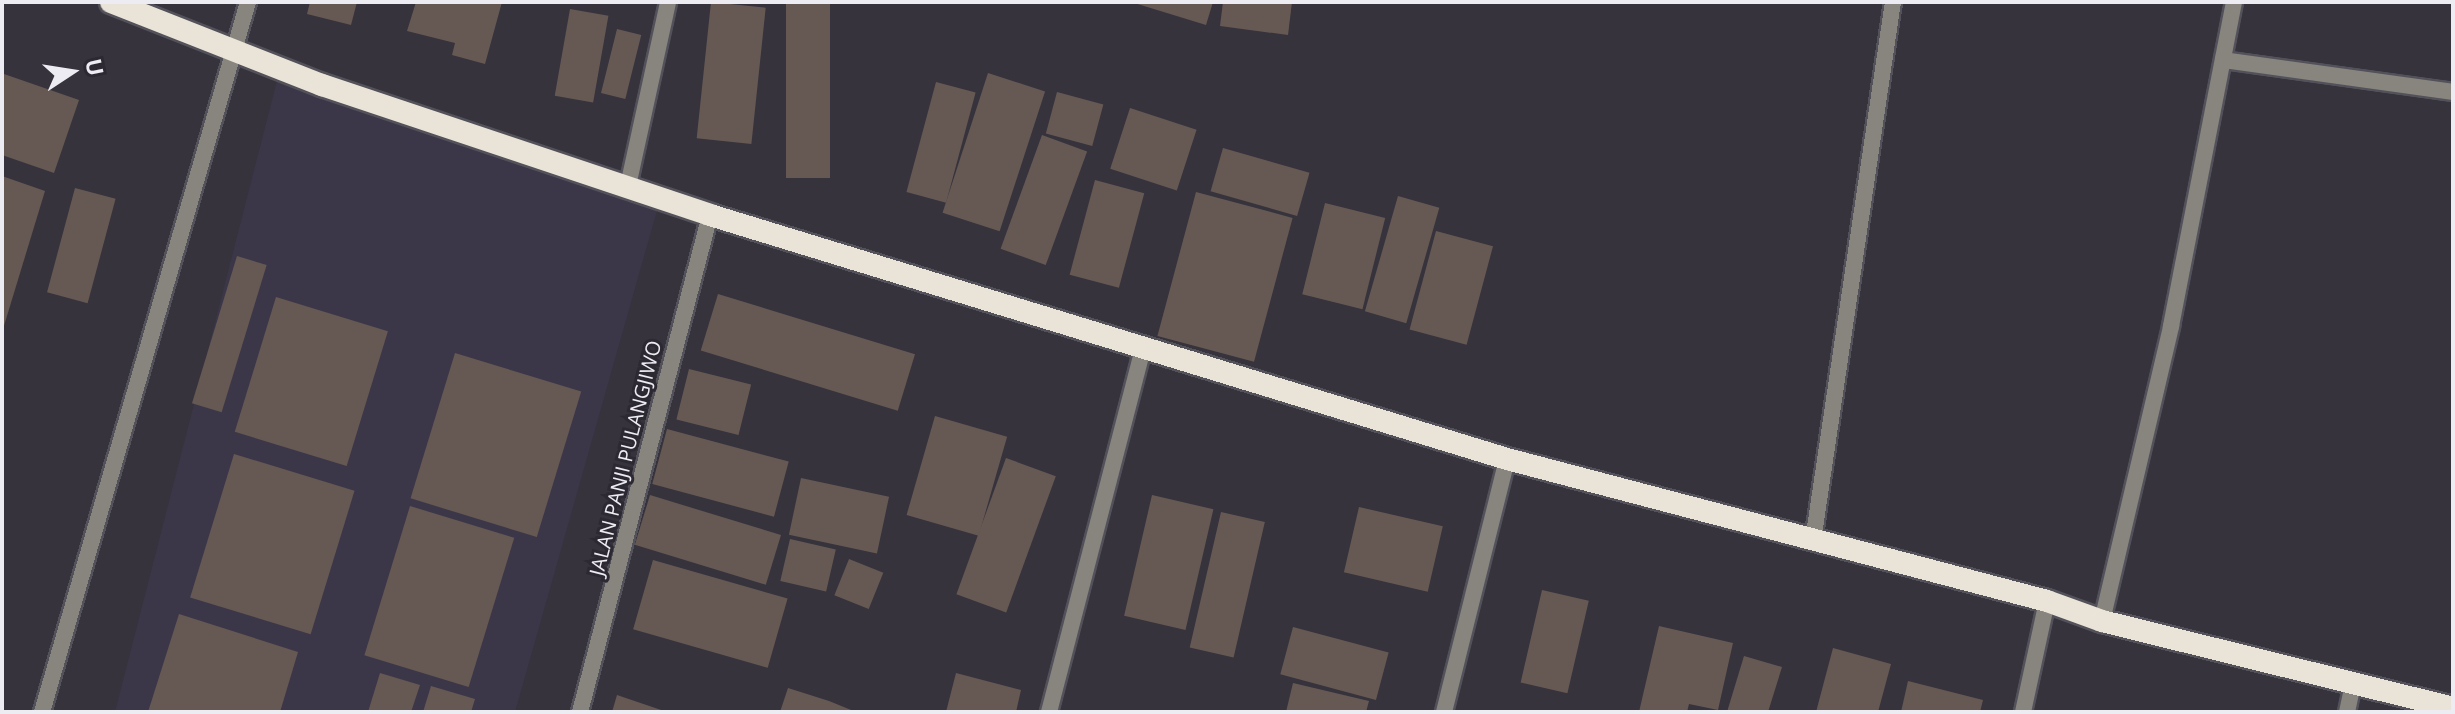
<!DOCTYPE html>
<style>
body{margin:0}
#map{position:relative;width:2455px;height:714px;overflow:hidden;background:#36333d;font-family:"Open Sans",sans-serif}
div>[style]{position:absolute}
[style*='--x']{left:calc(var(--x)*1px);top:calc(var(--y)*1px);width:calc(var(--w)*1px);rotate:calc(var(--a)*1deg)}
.built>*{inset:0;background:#3c3748}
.building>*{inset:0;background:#665953;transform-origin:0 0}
.roads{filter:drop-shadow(2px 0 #53515a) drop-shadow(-2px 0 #53515a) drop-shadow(0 2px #53515a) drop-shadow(0 -2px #53515a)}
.minor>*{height:16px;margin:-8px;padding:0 8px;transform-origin:8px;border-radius:8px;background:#88857f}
.trunk>*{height:22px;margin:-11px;padding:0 11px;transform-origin:11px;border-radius:11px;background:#eae4d8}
span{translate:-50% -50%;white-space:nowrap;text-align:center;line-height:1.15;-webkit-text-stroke:6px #2c2933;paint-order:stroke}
.street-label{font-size:20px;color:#eeecf3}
.frame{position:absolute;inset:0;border:4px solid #eeecf3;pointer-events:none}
.north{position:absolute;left:32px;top:32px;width:80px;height:80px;-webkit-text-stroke:6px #2c2933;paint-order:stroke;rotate:78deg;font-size:22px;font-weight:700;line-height:32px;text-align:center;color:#eeecf3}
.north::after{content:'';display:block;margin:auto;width:28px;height:36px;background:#eeecf3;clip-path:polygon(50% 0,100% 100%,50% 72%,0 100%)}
</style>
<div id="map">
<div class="built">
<div style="clip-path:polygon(277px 81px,658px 207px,515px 712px,115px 712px)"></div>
</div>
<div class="building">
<div style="clip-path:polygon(310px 2px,357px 2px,351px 25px,307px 14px)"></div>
<div style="clip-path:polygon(416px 2px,502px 2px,485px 64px,452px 55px,455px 43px,407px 31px)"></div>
<div style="left:711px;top:2px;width:55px;height:137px;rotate:6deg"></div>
<div style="left:786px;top:2px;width:44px;height:176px"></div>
<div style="clip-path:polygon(1131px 2px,1213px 2px,1206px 25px)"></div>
<div style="clip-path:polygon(1223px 2px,1292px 2px,1288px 35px,1220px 26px)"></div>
<div style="left:570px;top:9px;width:39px;height:88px;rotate:10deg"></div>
<div style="left:617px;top:29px;width:25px;height:66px;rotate:14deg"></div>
<div style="left:988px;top:73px;width:60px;height:147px;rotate:18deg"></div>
<div style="clip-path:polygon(4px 74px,79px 100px,54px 173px,2px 155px)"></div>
<div style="left:936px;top:82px;width:41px;height:114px;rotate:15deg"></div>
<div style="left:1057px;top:92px;width:48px;height:43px;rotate:15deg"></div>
<div style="left:1130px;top:108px;width:70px;height:64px;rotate:18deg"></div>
<div style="left:1042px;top:135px;width:48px;height:121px;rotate:20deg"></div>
<div style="left:1223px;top:148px;width:90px;height:45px;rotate:16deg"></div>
<div style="clip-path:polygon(2px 176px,45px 191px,3px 329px,2px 329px)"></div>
<div style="left:1095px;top:180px;width:51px;height:98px;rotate:15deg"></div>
<div style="left:75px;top:188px;width:42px;height:108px;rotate:15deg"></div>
<div style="left:1196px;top:192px;width:100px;height:149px;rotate:15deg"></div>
<div style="left:1398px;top:196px;width:43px;height:120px;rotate:16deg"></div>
<div style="left:1325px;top:203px;width:62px;height:94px;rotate:14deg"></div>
<div style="left:1436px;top:231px;width:59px;height:102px;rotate:15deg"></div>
<div style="left:237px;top:256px;width:31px;height:154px;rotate:17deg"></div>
<div style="left:718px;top:294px;width:206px;height:59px;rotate:17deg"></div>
<div style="left:276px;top:297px;width:117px;height:141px;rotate:17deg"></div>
<div style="left:455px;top:353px;width:132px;height:152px;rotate:17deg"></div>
<div style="left:689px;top:369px;width:64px;height:52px;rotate:14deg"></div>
<div style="left:935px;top:416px;width:75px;height:103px;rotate:16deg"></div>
<div style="left:667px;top:429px;width:126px;height:57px;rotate:15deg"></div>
<div style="left:234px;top:454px;width:126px;height:150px;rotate:17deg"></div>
<div style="left:1006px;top:458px;width:53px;height:145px;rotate:20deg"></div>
<div style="left:801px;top:478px;width:90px;height:58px;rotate:12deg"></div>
<div style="left:650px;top:495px;width:137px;height:52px;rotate:17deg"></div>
<div style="left:1152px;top:495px;width:63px;height:124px;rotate:13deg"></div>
<div style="left:410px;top:506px;width:109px;height:156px;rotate:17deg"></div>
<div style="left:1359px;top:507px;width:86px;height:67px;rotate:13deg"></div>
<div style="left:1221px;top:512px;width:45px;height:139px;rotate:13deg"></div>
<div style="left:790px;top:539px;width:47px;height:43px;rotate:13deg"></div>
<div style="left:849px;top:559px;width:37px;height:39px;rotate:22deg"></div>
<div style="left:653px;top:560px;width:140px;height:72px;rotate:16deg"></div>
<div style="left:1542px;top:590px;width:48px;height:95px;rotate:13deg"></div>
<div style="clip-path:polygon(179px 614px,298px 652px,280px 712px,148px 712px)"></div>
<div style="clip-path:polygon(1659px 626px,1733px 643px,1718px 710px,1689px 704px,1687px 712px,1639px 712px)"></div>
<div style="left:1293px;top:627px;width:99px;height:49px;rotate:15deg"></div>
<div style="clip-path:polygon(1833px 648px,1891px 664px,1878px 712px,1816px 712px)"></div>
<div style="clip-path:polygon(1744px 656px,1782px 667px,1768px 712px,1727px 712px)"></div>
<div style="clip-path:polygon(380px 673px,420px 685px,411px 712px,368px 712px)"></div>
<div style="clip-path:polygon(956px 673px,1021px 690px,1016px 712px,946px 712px)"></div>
<div style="clip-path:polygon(1908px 681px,1983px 700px,1980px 712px,1901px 712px)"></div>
<div style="clip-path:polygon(1293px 683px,1369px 701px,1366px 712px,1286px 712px)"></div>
<div style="clip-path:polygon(431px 686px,475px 699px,471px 712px,423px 712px)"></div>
<div style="clip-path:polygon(788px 688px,829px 701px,856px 712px,780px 712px)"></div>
<div style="clip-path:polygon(617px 695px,667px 712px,612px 712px)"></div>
</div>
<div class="roads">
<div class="minor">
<div style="--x:2223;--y:60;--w:232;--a:7.9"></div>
<div style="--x:628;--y:186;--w:188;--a:-77.7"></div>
<div style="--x:1813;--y:541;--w:545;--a:-81.56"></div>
<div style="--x:2102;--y:621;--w:303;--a:-76.8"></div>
<div style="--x:2171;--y:326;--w:330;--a:-79"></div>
<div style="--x:42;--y:712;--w:739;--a:-73.82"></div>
<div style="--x:580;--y:712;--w:514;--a:-75.34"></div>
<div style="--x:1049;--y:712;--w:376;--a:-75.5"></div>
<div style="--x:1444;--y:712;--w:261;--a:-76"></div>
<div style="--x:2023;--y:712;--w:114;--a:-77.8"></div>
<div style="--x:2347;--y:712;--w:29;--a:-78"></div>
</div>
<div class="trunk">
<div style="--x:111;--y:2;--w:227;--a:21.5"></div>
<div style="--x:322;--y:85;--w:409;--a:18.5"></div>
<div style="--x:710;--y:215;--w:834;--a:17.02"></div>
<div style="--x:1507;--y:459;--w:558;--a:14.73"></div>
<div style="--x:2047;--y:601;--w:59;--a:20"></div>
<div style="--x:2102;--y:621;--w:362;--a:13.9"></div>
</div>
</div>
<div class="street-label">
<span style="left:625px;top:458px;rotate:-76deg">JALAN PANJI PULANGJIWO</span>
</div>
<div class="frame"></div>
<div class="north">U</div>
</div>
